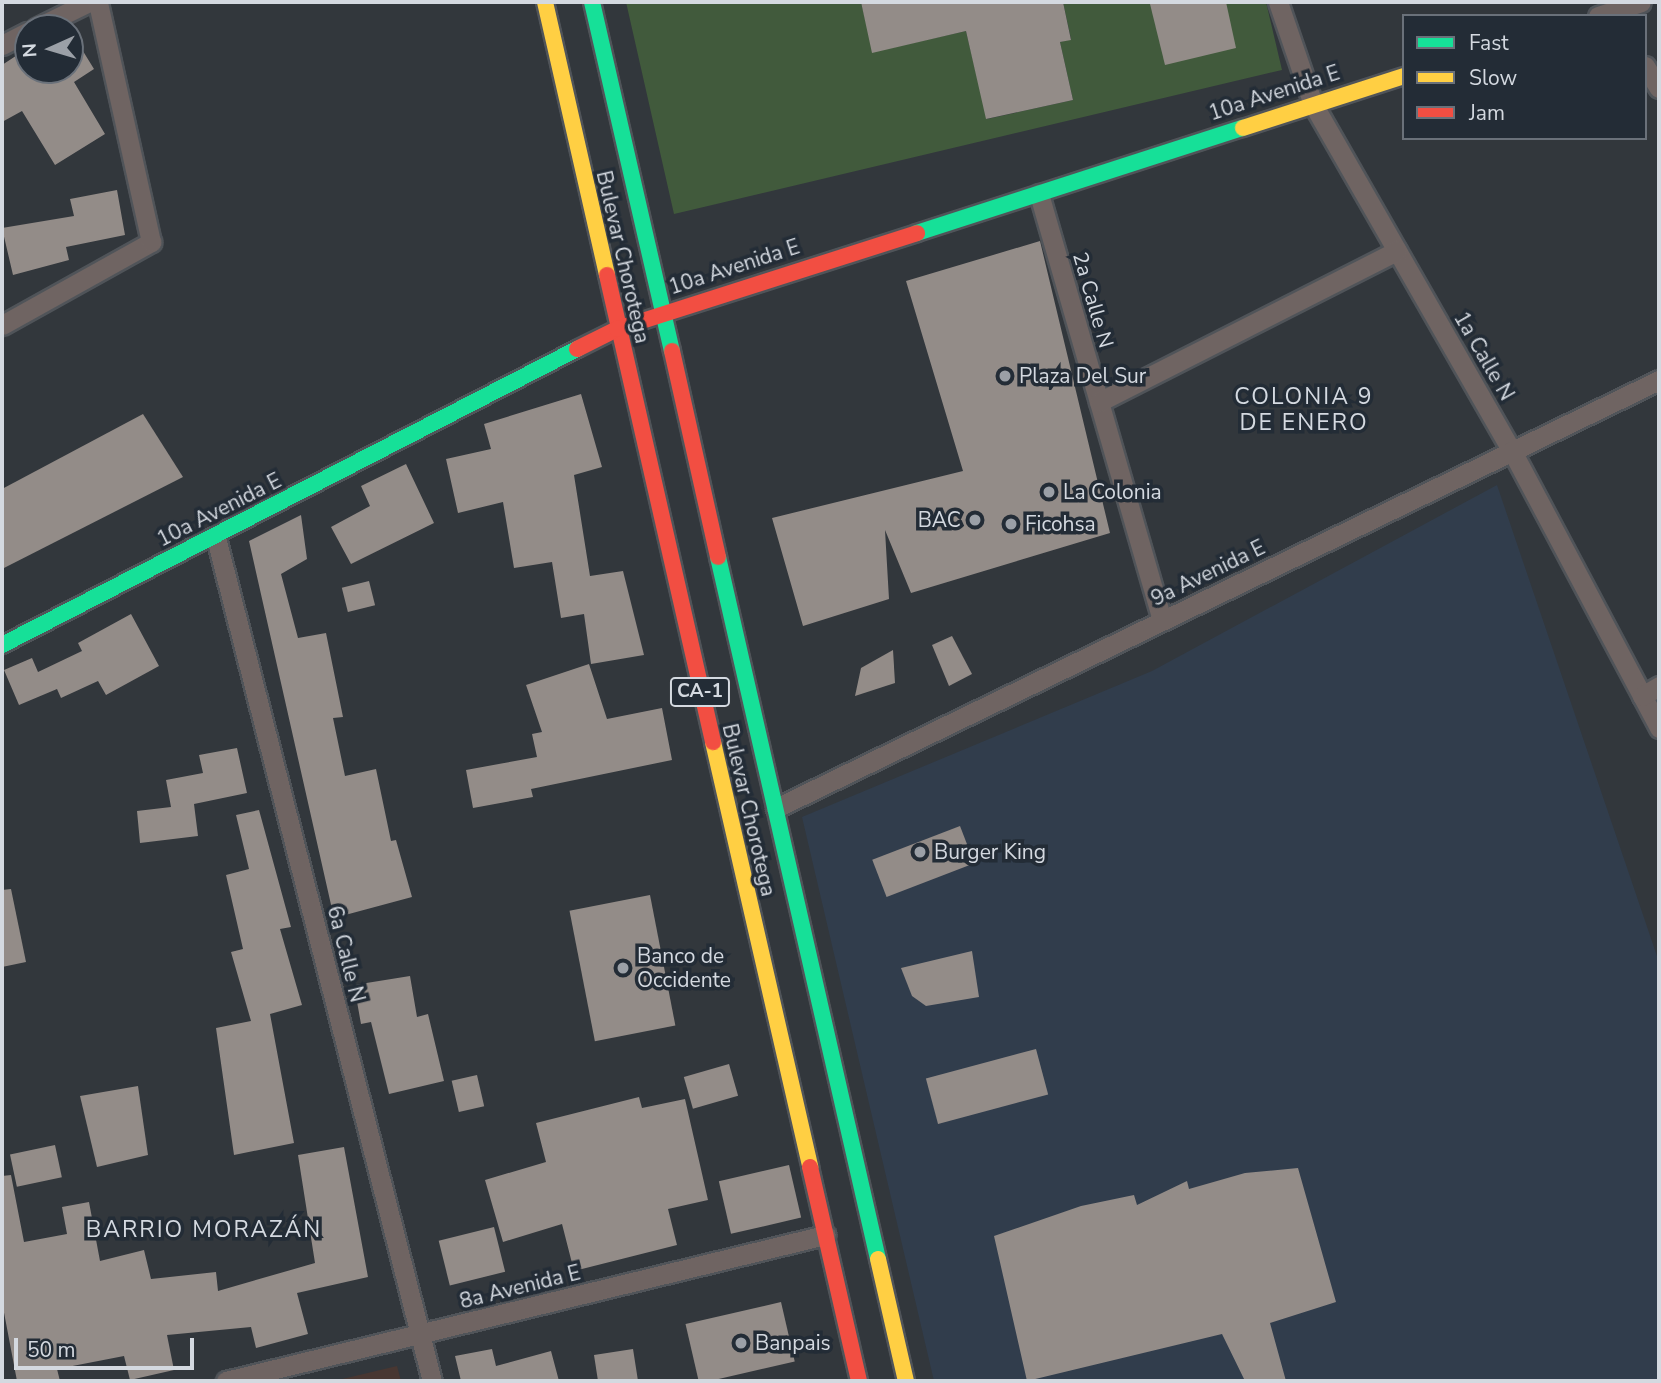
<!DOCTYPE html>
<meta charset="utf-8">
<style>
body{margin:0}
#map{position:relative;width:1661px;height:1383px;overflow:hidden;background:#32373c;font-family:"Nunito Sans",sans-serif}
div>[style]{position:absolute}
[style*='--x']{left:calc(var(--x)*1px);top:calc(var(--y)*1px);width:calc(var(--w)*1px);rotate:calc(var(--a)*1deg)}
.built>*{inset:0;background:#313d4c}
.education>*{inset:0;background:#483732}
.green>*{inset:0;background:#415a3c}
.building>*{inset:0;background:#938c88;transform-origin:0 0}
.roads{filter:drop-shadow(2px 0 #505459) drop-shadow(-2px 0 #505459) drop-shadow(0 2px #505459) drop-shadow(0 -2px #505459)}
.street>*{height:19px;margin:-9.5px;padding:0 9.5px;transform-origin:9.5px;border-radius:9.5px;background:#6f6462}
.fast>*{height:16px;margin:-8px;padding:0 8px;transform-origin:8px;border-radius:8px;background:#16e098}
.slow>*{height:16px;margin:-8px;padding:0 8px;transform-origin:8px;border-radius:8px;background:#ffcf43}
.jam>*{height:16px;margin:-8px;padding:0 8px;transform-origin:8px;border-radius:8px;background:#f24e42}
.dots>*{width:19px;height:19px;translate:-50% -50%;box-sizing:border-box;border:4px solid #232c36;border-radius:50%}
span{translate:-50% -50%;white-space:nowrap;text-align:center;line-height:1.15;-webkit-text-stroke:7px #232c36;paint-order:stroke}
.shield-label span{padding:2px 5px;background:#232c36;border:2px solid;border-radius:5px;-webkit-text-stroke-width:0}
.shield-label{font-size:19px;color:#d4d9e0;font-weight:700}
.street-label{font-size:21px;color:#d4d9e0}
.poi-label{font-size:21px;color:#d4d9e0}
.left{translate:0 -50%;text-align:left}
.right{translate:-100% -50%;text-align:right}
.neighbourhood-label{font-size:23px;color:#d4d9e0;letter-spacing:2px}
.frame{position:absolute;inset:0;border:4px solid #d4d9e0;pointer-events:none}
.legend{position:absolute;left:1402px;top:14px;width:245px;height:126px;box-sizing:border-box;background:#232c36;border:2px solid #6a717a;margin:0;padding:9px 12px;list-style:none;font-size:21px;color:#d4d9e0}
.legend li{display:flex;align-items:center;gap:14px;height:35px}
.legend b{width:35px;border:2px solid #6a717a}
.north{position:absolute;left:14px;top:14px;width:70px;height:70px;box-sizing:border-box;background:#232c36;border:2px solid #6a717a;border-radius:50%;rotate:266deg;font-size:19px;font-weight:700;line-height:28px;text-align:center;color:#d4d9e0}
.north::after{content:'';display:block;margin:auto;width:24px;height:32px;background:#9ba0a7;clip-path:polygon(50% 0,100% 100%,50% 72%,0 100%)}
.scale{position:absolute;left:14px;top:1338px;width:180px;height:32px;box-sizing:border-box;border:4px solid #d4d9e0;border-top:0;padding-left:9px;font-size:21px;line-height:24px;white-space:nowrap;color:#d4d9e0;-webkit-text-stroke:5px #232c36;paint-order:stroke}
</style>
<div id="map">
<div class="built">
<div style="clip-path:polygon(1497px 485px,1659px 962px,1659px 1381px,934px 1381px,802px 817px,1152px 671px)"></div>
</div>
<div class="education">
<div style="clip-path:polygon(397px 1366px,401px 1381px,334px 1381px)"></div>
</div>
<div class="green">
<div style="clip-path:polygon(626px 2px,861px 2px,873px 52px,966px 31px,987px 119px,1073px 100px,1060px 42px,1071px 39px,1063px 2px,1266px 2px,1282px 70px,674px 214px)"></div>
</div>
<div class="building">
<div style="clip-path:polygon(861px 2px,1063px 2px,1071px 40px,1060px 42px,1073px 100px,986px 119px,966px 31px,872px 53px)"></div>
<div style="clip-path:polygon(1226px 2px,1236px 48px,1165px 65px,1150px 4px)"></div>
<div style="clip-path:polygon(70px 30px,94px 69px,74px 82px,105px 134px,55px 165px,22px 111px,2px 122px,2px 65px,28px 48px,28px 70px,70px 70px)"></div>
<div style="clip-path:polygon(117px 190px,125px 235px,66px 247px,69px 260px,13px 275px,2px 228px,74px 216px,70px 199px)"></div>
<div style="clip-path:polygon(1040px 241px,1110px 533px,911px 593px,885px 530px,889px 599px,803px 626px,772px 518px,963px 471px,906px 281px)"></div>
<div style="clip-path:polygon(581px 394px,602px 467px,574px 475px,590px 576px,623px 571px,644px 655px,591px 664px,584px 614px,561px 618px,552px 562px,514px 568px,503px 502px,458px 513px,446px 459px,491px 449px,484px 424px)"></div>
<div style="clip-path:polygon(143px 414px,183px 477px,2px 569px,2px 489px)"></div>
<div style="clip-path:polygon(406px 464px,434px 523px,351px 564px,331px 527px,370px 506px,361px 486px)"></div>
<div style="clip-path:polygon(301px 515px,307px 559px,281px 574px,298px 638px,326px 633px,343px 717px,333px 718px,345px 776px,376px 769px,391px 841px,396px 840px,412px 897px,334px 918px,249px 541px)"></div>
<div style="left:369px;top:581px;width:25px;height:28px;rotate:76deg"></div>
<div style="clip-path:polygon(131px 614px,159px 666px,106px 695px,98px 681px,61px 698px,57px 689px,19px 705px,4px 670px,32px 658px,38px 672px,82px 651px,78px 643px)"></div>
<div style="clip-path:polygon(952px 636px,972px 674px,949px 686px,932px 645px)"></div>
<div style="clip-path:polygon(893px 650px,895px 683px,855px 696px,861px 668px)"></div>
<div style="clip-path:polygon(589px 664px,607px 719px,662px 708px,672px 760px,531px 789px,533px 797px,473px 808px,466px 770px,537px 757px,532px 734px,542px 732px,526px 685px)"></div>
<div style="clip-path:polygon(237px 748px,247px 793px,194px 804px,198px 836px,140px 843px,137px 811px,171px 807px,166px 780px,203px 773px,199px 755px)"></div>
<div style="clip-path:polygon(259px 810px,291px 927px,280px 929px,302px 1005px,270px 1014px,294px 1143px,234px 1155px,216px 1028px,251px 1021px,231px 952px,243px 949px,226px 875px,249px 869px,236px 815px)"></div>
<div style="left:960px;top:826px;width:40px;height:94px;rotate:69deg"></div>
<div style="clip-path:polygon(11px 889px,26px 962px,2px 967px,2px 890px)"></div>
<div style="left:650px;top:895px;width:133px;height:82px;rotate:79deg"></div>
<div style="clip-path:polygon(972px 951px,979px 997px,926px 1006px,912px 996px,901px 968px)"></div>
<div style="clip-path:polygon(410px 976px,417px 1017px,428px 1014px,444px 1081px,389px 1094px,371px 1022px,361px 1024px,354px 985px)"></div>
<div style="left:1036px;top:1049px;width:47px;height:114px;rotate:75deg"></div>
<div style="left:729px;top:1064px;width:33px;height:47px;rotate:74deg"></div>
<div style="left:477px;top:1075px;width:32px;height:26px;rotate:77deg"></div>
<div style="clip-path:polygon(138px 1086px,148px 1155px,97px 1167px,80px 1096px)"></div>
<div style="clip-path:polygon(639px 1097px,642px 1108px,685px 1099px,708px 1200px,668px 1209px,677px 1245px,574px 1271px,562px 1224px,503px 1242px,485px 1180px,546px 1162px,536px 1123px)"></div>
<div style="left:55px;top:1145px;width:33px;height:46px;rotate:78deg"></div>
<div style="clip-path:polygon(344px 1147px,368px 1277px,297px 1293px,308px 1334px,256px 1348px,251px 1327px,167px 1335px,174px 1370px,130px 1380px,124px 1356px,57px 1369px,60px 1381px,17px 1381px,2px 1302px,2px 1176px,11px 1175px,24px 1242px,67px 1234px,62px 1207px,89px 1202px,100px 1261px,144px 1250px,151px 1279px,216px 1272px,218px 1291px,315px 1263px,298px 1155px)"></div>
<div style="left:789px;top:1165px;width:54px;height:72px;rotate:77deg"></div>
<div style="clip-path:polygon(1298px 1168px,1336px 1302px,1270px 1323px,1286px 1381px,1245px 1381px,1222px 1334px,1027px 1381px,994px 1236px,1081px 1206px,1134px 1195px,1137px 1205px,1187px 1181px,1189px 1189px,1245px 1173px)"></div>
<div style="left:494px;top:1227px;width:46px;height:57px;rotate:76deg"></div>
<div style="left:781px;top:1302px;width:61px;height:98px;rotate:77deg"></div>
<div style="clip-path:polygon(492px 1349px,496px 1366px,551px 1351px,559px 1381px,461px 1381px,455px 1356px)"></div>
<div style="clip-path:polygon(633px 1349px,638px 1381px,598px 1381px,594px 1355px)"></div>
</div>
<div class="roads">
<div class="street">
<div style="--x:1278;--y:2;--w:108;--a:71.1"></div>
<div style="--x:1313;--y:104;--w:400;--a:60.2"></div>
<div style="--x:1512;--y:451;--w:314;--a:62"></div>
<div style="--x:1598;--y:16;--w:45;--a:-18"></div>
<div style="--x:36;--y:28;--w:59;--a:-26.1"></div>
<div style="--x:2;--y:45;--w:29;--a:-27"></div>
<div style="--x:1645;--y:66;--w:26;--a:58"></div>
<div style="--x:1039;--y:194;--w:444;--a:73.9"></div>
<div style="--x:2;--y:325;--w:171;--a:-29.1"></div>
<div style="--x:151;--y:242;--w:246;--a:-102.5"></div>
<div style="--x:1099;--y:402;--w:334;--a:-26.9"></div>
<div style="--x:216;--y:538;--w:870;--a:75.63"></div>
<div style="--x:1642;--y:696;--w:20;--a:-30"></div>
<div style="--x:776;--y:808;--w:981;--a:-25.86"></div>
<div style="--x:226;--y:1381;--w:617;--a:-13.7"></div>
</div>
<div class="fast">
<div style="--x:592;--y:2;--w:358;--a:77.1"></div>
<div style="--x:917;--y:233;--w:342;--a:-17.9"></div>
<div style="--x:718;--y:557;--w:720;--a:77.16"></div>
<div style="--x:2;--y:645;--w:647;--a:-27.24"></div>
</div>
<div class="slow">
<div style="--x:545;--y:2;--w:280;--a:77.2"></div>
<div style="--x:1243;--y:128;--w:169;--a:-17.9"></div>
<div style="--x:713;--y:742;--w:436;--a:77.1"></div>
<div style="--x:878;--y:1259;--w:125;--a:77.1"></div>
</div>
<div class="jam">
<div style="--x:607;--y:275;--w:479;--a:77.2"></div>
<div style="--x:577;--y:349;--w:45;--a:-26.6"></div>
<div style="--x:617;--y:329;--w:315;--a:-17.7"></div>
<div style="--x:672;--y:351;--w:211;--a:77.4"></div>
<div style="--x:810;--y:1167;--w:220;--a:77.1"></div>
</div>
</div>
<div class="dots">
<div style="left:1005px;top:376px;background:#9ba0a7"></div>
<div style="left:1049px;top:492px;background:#9ba0a7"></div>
<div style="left:975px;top:520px;background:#9ba0a7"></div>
<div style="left:1011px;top:524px;background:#9ba0a7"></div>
<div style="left:920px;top:852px;background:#9ba0a7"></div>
<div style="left:623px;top:968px;background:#9ba0a7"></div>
<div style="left:741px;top:1343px;background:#9ba0a7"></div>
</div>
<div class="shield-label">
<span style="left:700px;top:692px">CA-1</span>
</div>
<div class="street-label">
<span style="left:1274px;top:93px;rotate:-18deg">10a Avenida E</span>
<span style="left:623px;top:257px;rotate:77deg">Bulevar Chorotega</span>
<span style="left:734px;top:267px;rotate:-18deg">10a Avenida E</span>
<span style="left:1093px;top:300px;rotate:74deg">2a Calle N</span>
<span style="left:1484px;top:356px;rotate:60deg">1a Calle N</span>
<span style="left:219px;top:510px;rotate:-27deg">10a Avenida E</span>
<span style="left:1208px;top:573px;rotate:-26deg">9a Avenida E</span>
<span style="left:749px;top:810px;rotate:77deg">Bulevar Chorotega</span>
<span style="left:346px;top:954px;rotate:76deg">6a Calle N</span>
<span style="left:520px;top:1287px;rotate:-14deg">8a Avenida E</span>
</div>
<div class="poi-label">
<span class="left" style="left:1019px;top:376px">Plaza Del Sur</span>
<span class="left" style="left:1063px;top:492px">La Colonia</span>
<span class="right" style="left:961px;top:520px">BAC</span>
<span class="left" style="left:1025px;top:524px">Ficohsa</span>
<span class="left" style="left:934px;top:852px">Burger King</span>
<span class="left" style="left:637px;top:968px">Banco de<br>Occidente</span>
<span class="left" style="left:755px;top:1343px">Banpais</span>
</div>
<div class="neighbourhood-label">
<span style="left:1304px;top:410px">COLONIA 9<br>DE ENERO</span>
<span style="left:204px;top:1230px">BARRIO MORAZÁN</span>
</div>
<div class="frame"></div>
<ul class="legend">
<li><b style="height:9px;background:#16e098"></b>Fast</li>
<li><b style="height:9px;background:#ffcf43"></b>Slow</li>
<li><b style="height:9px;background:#f24e42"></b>Jam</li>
</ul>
<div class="north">N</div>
<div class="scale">50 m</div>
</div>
